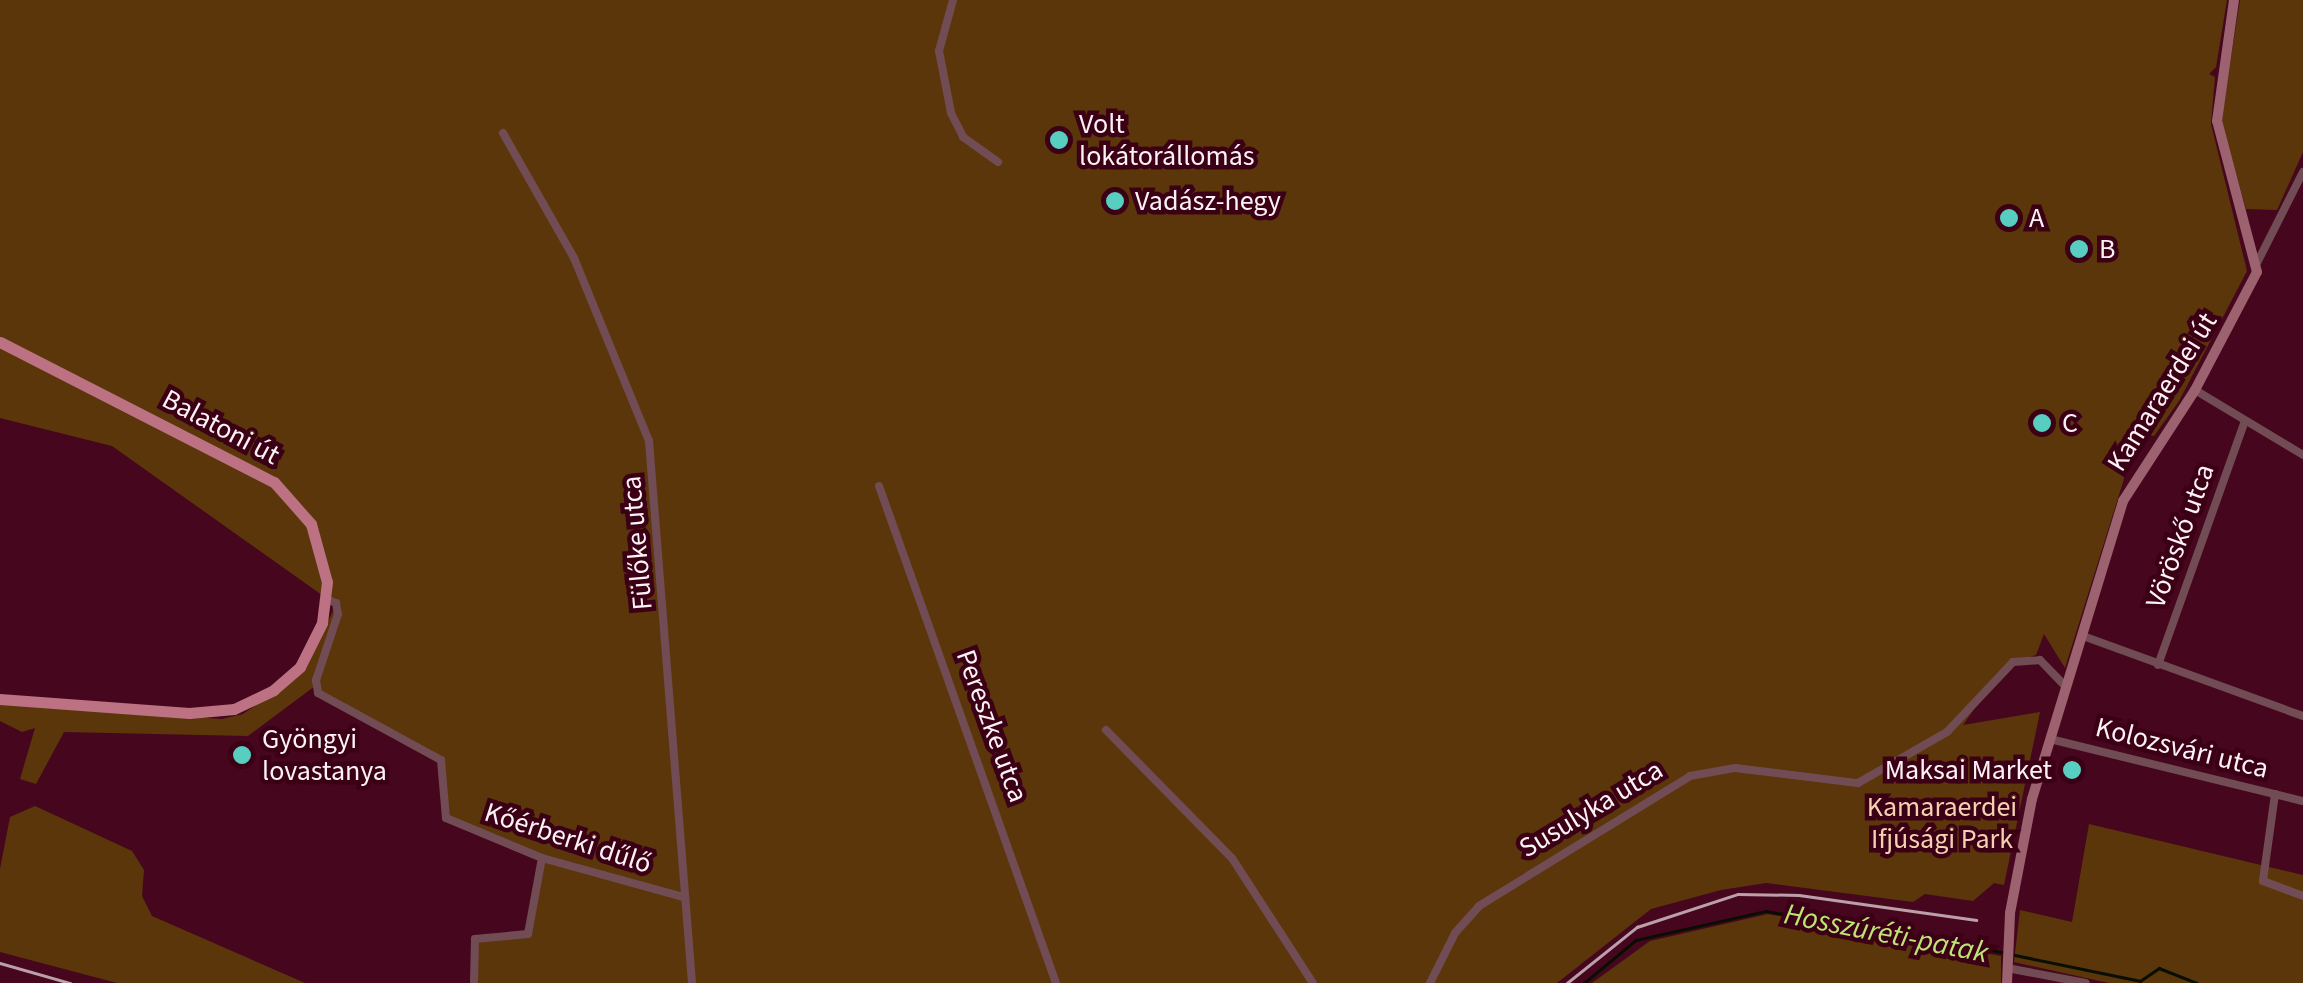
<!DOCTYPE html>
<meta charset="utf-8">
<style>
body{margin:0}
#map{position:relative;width:2303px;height:983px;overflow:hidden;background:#46071e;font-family:"Source Sans 3",sans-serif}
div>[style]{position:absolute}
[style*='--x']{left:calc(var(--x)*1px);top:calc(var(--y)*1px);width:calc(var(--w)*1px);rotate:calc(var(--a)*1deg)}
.green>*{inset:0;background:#5b360b}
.stream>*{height:2.5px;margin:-1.25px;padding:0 1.25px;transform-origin:1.25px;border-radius:1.25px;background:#080f00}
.street>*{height:8px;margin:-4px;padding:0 4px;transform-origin:4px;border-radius:4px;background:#724c54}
.secondary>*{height:10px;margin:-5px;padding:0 5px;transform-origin:5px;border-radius:5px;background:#9c626f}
.primary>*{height:11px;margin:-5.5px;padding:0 5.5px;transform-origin:5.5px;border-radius:5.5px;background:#bd7284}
.tram>*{height:2.5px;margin:-1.25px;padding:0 1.25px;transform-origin:1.25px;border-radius:1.25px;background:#bca0a9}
.dots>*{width:28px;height:28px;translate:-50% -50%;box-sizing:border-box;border:5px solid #3b0015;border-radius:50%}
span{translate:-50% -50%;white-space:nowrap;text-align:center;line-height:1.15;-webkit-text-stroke:9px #3b0015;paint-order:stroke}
.poi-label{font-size:28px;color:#fbf2f4}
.left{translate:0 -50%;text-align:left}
.right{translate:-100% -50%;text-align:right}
.street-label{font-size:28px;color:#fbf2f4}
.park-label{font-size:28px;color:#f4d2b1}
.water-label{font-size:30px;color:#bee475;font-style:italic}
</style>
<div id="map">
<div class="green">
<div style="clip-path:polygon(0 0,2227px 0,2216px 67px,2209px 74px,2215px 77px,2211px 124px,2247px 271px,2179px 401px,2154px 436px,2145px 434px,2122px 453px,2124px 479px,2065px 668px,2044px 634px,2036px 655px,2006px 664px,1963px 725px,2040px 712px,2004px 885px,1994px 883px,1973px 901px,1925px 894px,1913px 902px,1766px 883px,1721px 890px,1651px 909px,1557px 983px,474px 983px,475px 939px,528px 934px,542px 858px,446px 818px,441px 760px,326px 699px,315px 686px,248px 736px,64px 732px,36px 784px,20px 779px,35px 728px,22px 732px,0 721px,0 704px,222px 719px,243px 714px,303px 672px,336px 605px,112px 446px,0 418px)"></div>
<div style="clip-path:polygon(2240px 0,2303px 0,2303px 152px,2277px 210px,2246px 209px,2221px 121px)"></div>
<div style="clip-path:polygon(35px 806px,132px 851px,144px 870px,142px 896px,152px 916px,305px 983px,117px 983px,0 952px,0 869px,10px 817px)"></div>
<div style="clip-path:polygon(2089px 824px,2303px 875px,2303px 983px,2109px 983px,2014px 962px,2020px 910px,2072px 922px)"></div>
<div style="clip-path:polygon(1768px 914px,2001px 956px,2001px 983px,1592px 983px,1650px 941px)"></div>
</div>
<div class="stream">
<div style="--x:2015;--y:955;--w:128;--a:11.7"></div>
<div style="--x:2140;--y:981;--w:23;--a:-34"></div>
<div style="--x:2159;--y:968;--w:41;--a:21.5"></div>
<div style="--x:1584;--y:983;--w:67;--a:-39.6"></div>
<div style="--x:1636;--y:940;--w:133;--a:-12.6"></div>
<div style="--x:1766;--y:911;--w:240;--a:9.9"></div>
</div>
<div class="street">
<div style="--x:953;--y:0;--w:53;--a:105.4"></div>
<div style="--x:939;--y:51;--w:63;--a:79"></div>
<div style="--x:951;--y:113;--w:27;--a:63"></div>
<div style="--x:963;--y:137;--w:43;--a:35.5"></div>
<div style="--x:503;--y:133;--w:144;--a:60.4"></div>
<div style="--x:574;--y:258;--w:198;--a:67.7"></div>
<div style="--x:649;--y:441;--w:544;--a:85.46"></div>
<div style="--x:2257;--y:263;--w:102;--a:-63.2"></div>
<div style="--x:2195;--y:390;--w:126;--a:31"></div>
<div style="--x:879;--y:486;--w:528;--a:70.4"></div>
<div style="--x:326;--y:599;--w:11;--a:22"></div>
<div style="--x:336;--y:603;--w:11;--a:80"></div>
<div style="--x:338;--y:614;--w:70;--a:108.4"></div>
<div style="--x:316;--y:680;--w:13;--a:81"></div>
<div style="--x:318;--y:693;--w:140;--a:28.6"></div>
<div style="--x:441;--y:760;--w:58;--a:85.1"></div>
<div style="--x:446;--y:818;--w:104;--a:22.6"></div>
<div style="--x:542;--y:858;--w:147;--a:15.4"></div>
<div style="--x:2083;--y:636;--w:234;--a:20"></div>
<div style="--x:2158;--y:665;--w:257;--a:-70.4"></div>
<div style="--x:1106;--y:730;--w:180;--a:45.5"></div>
<div style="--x:1232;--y:858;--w:149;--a:57.1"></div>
<div style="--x:2050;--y:739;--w:260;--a:13.8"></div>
<div style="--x:2275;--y:794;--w:88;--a:97.9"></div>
<div style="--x:2263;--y:881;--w:43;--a:20.6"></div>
<div style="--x:2007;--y:968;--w:80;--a:10.8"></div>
<div style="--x:474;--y:983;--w:44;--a:-88.7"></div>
<div style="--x:475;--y:939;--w:53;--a:-5.4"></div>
<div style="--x:528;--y:934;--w:77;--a:-79.6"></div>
<div style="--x:1430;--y:983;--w:56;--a:-63.4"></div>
<div style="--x:1455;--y:933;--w:36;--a:-48"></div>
<div style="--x:1479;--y:906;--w:248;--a:-31.6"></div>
<div style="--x:1690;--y:776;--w:46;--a:-10.1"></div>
<div style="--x:1735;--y:768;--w:124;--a:7"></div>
<div style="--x:1858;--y:783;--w:103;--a:-29.8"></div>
<div style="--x:1947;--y:732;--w:96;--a:-46.7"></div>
<div style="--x:2013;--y:662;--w:27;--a:-4"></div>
<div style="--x:2040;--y:660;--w:37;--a:46"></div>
</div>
<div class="secondary">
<div style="--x:2007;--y:983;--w:70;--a:-87.5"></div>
<div style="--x:2010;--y:913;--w:116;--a:-79.1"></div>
<div style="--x:2032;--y:799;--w:312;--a:-73"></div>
<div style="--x:2123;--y:501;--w:132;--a:-57"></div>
<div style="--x:2195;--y:390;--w:133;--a:-62.3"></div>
<div style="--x:2257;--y:272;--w:156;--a:-104.8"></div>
<div style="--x:2217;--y:121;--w:122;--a:-82"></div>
</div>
<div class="primary">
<div style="--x:0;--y:342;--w:308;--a:27.1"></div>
<div style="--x:274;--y:482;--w:56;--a:48.6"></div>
<div style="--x:311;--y:524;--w:60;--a:74.6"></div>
<div style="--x:327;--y:582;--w:41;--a:97"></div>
<div style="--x:322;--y:623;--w:49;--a:116.6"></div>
<div style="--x:300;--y:667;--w:35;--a:139"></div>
<div style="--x:274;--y:690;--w:44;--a:154.6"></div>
<div style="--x:234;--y:709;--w:45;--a:174.9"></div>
<div style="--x:189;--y:713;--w:190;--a:-175.8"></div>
</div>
<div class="tram">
<div style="--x:0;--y:963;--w:73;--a:15.9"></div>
<div style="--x:1567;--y:983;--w:90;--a:-38.7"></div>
<div style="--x:1637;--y:927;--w:106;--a:-18.1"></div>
<div style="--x:1738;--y:894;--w:61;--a:0.9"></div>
<div style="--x:1799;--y:895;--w:179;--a:8"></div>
</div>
<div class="dots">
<div style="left:1059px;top:140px;background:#58cec0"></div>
<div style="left:1115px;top:201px;background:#58cec0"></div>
<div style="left:2009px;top:218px;background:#58cec0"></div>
<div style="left:2079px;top:249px;background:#58cec0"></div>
<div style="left:2042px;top:423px;background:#58cec0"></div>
<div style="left:242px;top:755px;background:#58cec0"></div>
<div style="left:2072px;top:770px;background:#58cec0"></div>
</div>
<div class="poi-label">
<span class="left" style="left:1079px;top:140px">Volt<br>lokátorállomás</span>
<span class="left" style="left:1135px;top:201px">Vadász-hegy</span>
<span class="left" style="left:2029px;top:218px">A</span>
<span class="left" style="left:2099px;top:249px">B</span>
<span class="left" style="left:2062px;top:423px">C</span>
<span class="left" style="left:262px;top:755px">Gyöngyi<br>lovastanya</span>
<span class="right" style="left:2052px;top:770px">Maksai Market</span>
</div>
<div class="street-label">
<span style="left:2162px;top:392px;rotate:-58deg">Kamaraerdei út</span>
<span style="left:221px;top:427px;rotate:28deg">Balatoni út</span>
<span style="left:2180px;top:536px;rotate:-70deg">Vöröskő utca</span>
<span style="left:637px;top:543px;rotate:-95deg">Fülőke utca</span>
<span style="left:992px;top:726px;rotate:70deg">Pereszke utca</span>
<span style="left:2182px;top:748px;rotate:14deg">Kolozsvári utca</span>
<span style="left:1591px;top:809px;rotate:-31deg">Susulyka utca</span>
<span style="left:568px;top:838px;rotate:18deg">Kőérberki dűlő</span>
</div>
<div class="park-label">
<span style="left:1942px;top:823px">Kamaraerdei<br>Ifjúsági Park</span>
</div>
<div class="water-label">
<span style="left:1886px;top:934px;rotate:11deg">Hosszúréti-patak</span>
</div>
</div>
